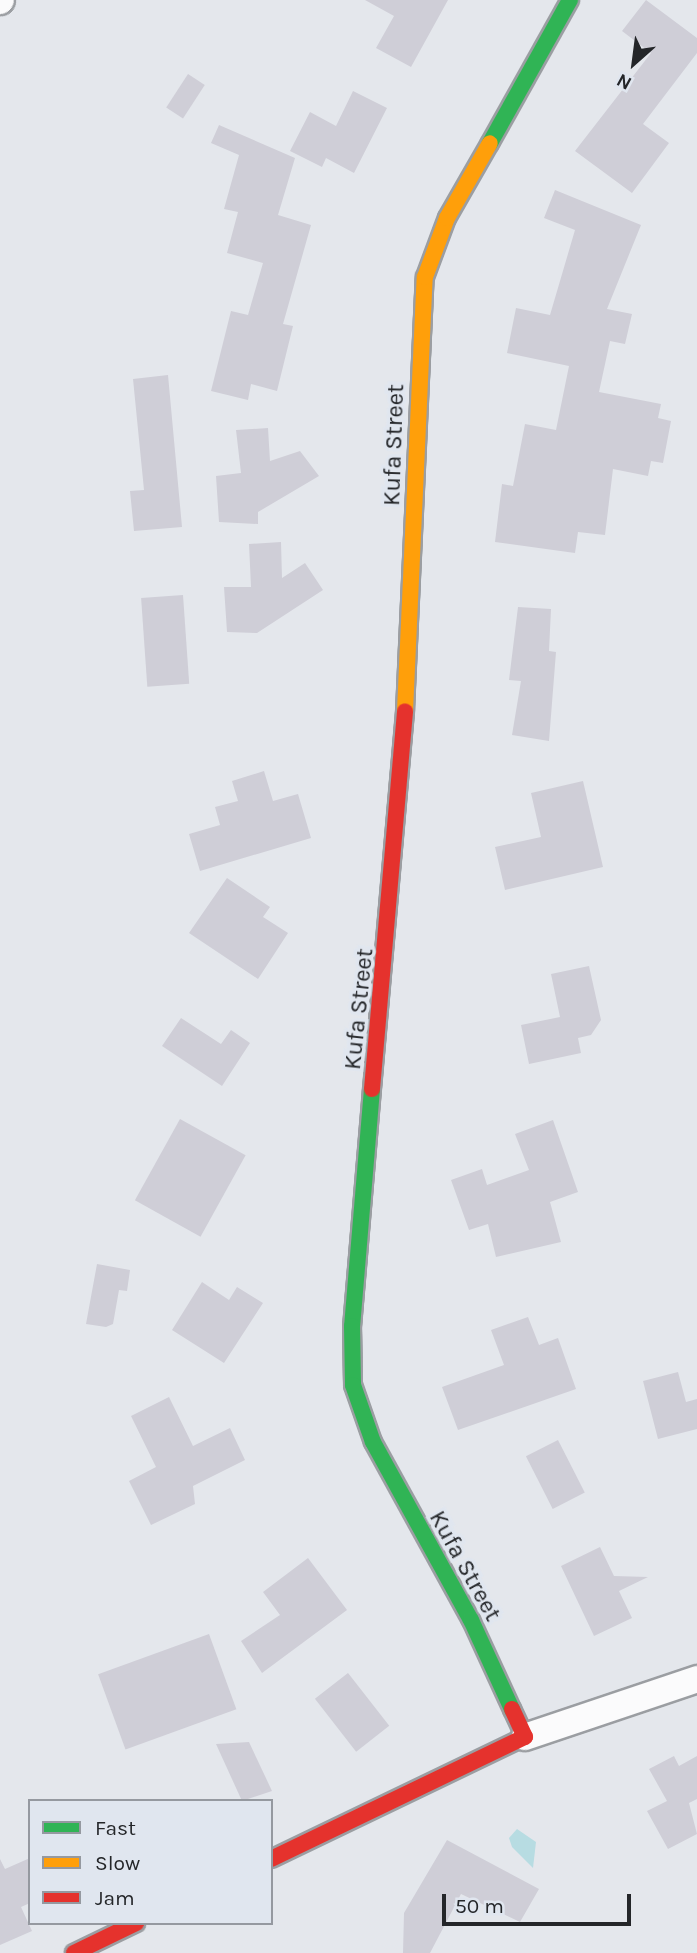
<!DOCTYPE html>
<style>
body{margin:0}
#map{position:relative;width:697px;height:1953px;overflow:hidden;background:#e4e7ec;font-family:Karla,sans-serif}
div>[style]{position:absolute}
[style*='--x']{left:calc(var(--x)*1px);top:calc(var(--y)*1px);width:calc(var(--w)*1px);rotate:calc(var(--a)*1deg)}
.water>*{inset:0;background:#b7dce2}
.building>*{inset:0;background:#cfced7;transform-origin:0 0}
.roads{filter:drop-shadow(2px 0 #9b9ea2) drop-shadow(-2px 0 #9b9ea2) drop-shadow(0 2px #9b9ea2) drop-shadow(0 -2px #9b9ea2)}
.street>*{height:26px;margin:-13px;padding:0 13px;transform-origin:13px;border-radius:13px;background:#fbfbfc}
.fast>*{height:16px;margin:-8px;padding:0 8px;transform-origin:8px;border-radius:8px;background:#30b455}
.slow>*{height:16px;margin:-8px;padding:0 8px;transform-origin:8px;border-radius:8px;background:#ff9f0a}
.jam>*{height:16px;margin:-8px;padding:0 8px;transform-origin:8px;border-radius:8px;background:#e5322d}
span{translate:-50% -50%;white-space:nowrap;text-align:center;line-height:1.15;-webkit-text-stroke:7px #e0e6ef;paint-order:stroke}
.street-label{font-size:24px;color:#242629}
.legend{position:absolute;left:28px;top:1799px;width:245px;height:126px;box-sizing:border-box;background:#e0e6ef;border:2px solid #9599a0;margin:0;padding:9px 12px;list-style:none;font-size:21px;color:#242629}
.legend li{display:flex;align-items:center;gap:14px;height:35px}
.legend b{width:35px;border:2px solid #9599a0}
.north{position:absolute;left:599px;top:28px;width:70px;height:70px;-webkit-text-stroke:5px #e0e6ef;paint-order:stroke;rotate:208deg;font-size:19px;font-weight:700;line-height:28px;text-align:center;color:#242629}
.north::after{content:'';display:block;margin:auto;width:24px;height:32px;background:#242629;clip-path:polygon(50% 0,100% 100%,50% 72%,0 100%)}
.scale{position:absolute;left:442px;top:1894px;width:189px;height:32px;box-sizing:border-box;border:4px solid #242629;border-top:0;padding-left:9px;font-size:21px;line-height:24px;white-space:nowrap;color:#242629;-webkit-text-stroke:5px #e0e6ef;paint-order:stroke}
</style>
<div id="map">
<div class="water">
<div style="clip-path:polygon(517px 1829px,536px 1842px,533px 1868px,512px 1847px,509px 1838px)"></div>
</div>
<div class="building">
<div style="clip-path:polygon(365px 0,448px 0,411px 67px,376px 48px,394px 16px)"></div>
<div style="clip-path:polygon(646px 0,697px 38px,697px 53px,643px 124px,669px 143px,632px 193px,575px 151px,651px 53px,622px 31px)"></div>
<div style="left:188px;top:74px;width:20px;height:40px;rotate:33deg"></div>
<div style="clip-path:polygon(353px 91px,387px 108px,354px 173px,326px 158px,322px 167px,290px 151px,310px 112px,336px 126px)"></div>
<div style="clip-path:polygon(219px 125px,295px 158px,278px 215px,311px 225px,283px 324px,293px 326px,277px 391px,251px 384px,248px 400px,211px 391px,231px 311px,248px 315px,263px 263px,227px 253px,238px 212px,224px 209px,239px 155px,211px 143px)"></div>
<div style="clip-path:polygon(555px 190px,641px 225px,607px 309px,632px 314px,625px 344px,610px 341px,599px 392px,661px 404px,658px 418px,671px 421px,663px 463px,651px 461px,648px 476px,613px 469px,605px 535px,578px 532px,575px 553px,495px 542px,502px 484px,513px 486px,525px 424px,556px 430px,569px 366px,507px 353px,516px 308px,550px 315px,575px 230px,544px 218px)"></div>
<div style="clip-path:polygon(168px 375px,182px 527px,134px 531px,130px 491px,144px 490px,133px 379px)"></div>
<div style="clip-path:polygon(268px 428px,270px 461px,300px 451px,319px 476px,258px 512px,258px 524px,219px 522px,216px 476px,241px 473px,236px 430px)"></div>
<div style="clip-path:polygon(281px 542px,282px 578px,305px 563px,323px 590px,257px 633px,227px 632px,224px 587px,251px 587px,249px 544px)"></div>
<div style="left:183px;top:595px;width:89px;height:42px;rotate:86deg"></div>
<div style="clip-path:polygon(518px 607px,551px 609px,549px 651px,556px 652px,549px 741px,512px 735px,521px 681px,509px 680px)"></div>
<div style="clip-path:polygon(264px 771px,273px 801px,298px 794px,311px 838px,200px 871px,189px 834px,220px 825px,215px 807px,238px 801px,232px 781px)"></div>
<div style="clip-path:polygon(583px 781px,603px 867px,505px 890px,495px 847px,541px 837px,531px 793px)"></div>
<div style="clip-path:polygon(227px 878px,270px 907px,263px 917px,288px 933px,258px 979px,189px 933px)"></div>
<div style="clip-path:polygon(589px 966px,601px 1020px,591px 1035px,578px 1038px,581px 1053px,529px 1064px,521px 1025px,560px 1017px,551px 974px)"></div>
<div style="clip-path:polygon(181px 1018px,221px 1044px,231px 1030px,250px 1043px,222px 1086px,162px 1046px)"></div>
<div style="left:180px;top:1119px;width:75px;height:93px;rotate:29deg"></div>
<div style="clip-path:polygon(553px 1120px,578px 1192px,550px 1202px,561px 1242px,496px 1257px,488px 1224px,469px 1230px,451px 1180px,482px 1169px,487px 1185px,529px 1170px,515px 1134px)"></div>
<div style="clip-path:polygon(97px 1264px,130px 1270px,127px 1291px,119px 1290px,113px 1324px,106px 1327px,86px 1324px)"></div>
<div style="clip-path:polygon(202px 1282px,229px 1300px,237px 1287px,263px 1303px,224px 1363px,172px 1330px)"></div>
<div style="clip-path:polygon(528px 1317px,539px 1345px,558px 1338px,576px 1389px,458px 1430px,442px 1387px,504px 1365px,491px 1330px)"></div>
<div style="clip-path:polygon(678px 1372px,686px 1402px,697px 1399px,697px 1429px,658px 1439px,643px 1381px)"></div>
<div style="clip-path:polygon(169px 1397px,193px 1446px,230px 1428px,245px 1460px,193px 1486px,195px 1504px,151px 1525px,129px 1481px,156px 1467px,131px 1416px)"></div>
<div style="left:558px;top:1440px;width:59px;height:36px;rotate:63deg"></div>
<div style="clip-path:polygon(600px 1547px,614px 1576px,648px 1577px,619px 1591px,632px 1618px,594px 1636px,561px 1566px)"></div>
<div style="clip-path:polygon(308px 1558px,347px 1610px,262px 1673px,241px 1641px,280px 1615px,263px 1592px)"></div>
<div style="left:209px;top:1634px;width:80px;height:118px;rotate:70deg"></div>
<div style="left:348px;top:1673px;width:67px;height:42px;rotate:52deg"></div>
<div style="clip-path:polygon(249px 1742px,272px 1791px,242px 1801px,216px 1744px)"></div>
<div style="clip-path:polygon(674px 1756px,679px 1766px,697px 1756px,697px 1799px,689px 1803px,697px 1834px,668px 1849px,647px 1811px,667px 1801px,649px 1769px)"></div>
<div style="clip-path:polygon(447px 1840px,539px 1889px,520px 1922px,461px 1894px,430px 1953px,403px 1953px,404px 1913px)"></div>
<div style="clip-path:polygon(30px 1858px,30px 1903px,21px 1907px,32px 1931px,0 1945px,0 1859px,5px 1869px)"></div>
</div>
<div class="roads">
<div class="street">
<div style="--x:0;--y:1;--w:1;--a:-45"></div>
<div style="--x:525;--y:1737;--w:182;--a:-18.6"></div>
</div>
<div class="fast">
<div style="--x:490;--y:143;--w:164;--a:-60.8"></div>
<div style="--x:372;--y:1089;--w:238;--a:94.8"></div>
<div style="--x:352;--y:1326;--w:59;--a:89"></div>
<div style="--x:353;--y:1385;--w:60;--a:70.7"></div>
<div style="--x:373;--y:1442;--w:203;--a:61.2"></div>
<div style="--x:471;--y:1620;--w:98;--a:65.3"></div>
</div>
<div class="slow">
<div style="--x:405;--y:711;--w:434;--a:-87.4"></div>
<div style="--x:425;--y:277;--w:63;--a:-69.6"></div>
<div style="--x:447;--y:218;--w:86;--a:-60.2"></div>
</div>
<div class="jam">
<div style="--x:372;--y:1089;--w:379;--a:-85"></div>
<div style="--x:271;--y:1859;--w:282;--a:-25.7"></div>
<div style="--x:525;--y:1737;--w:31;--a:-115"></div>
<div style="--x:74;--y:1953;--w:69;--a:-25.8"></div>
</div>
</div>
<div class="street-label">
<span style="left:394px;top:445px;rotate:-88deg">Kufa Street</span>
<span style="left:359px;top:1009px;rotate:-84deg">Kufa Street</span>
<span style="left:465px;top:1566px;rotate:61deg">Kufa Street</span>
</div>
<ul class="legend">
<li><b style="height:9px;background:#30b455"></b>Fast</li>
<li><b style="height:9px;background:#ff9f0a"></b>Slow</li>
<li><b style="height:9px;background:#e5322d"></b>Jam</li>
</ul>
<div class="north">N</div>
<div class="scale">50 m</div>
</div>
